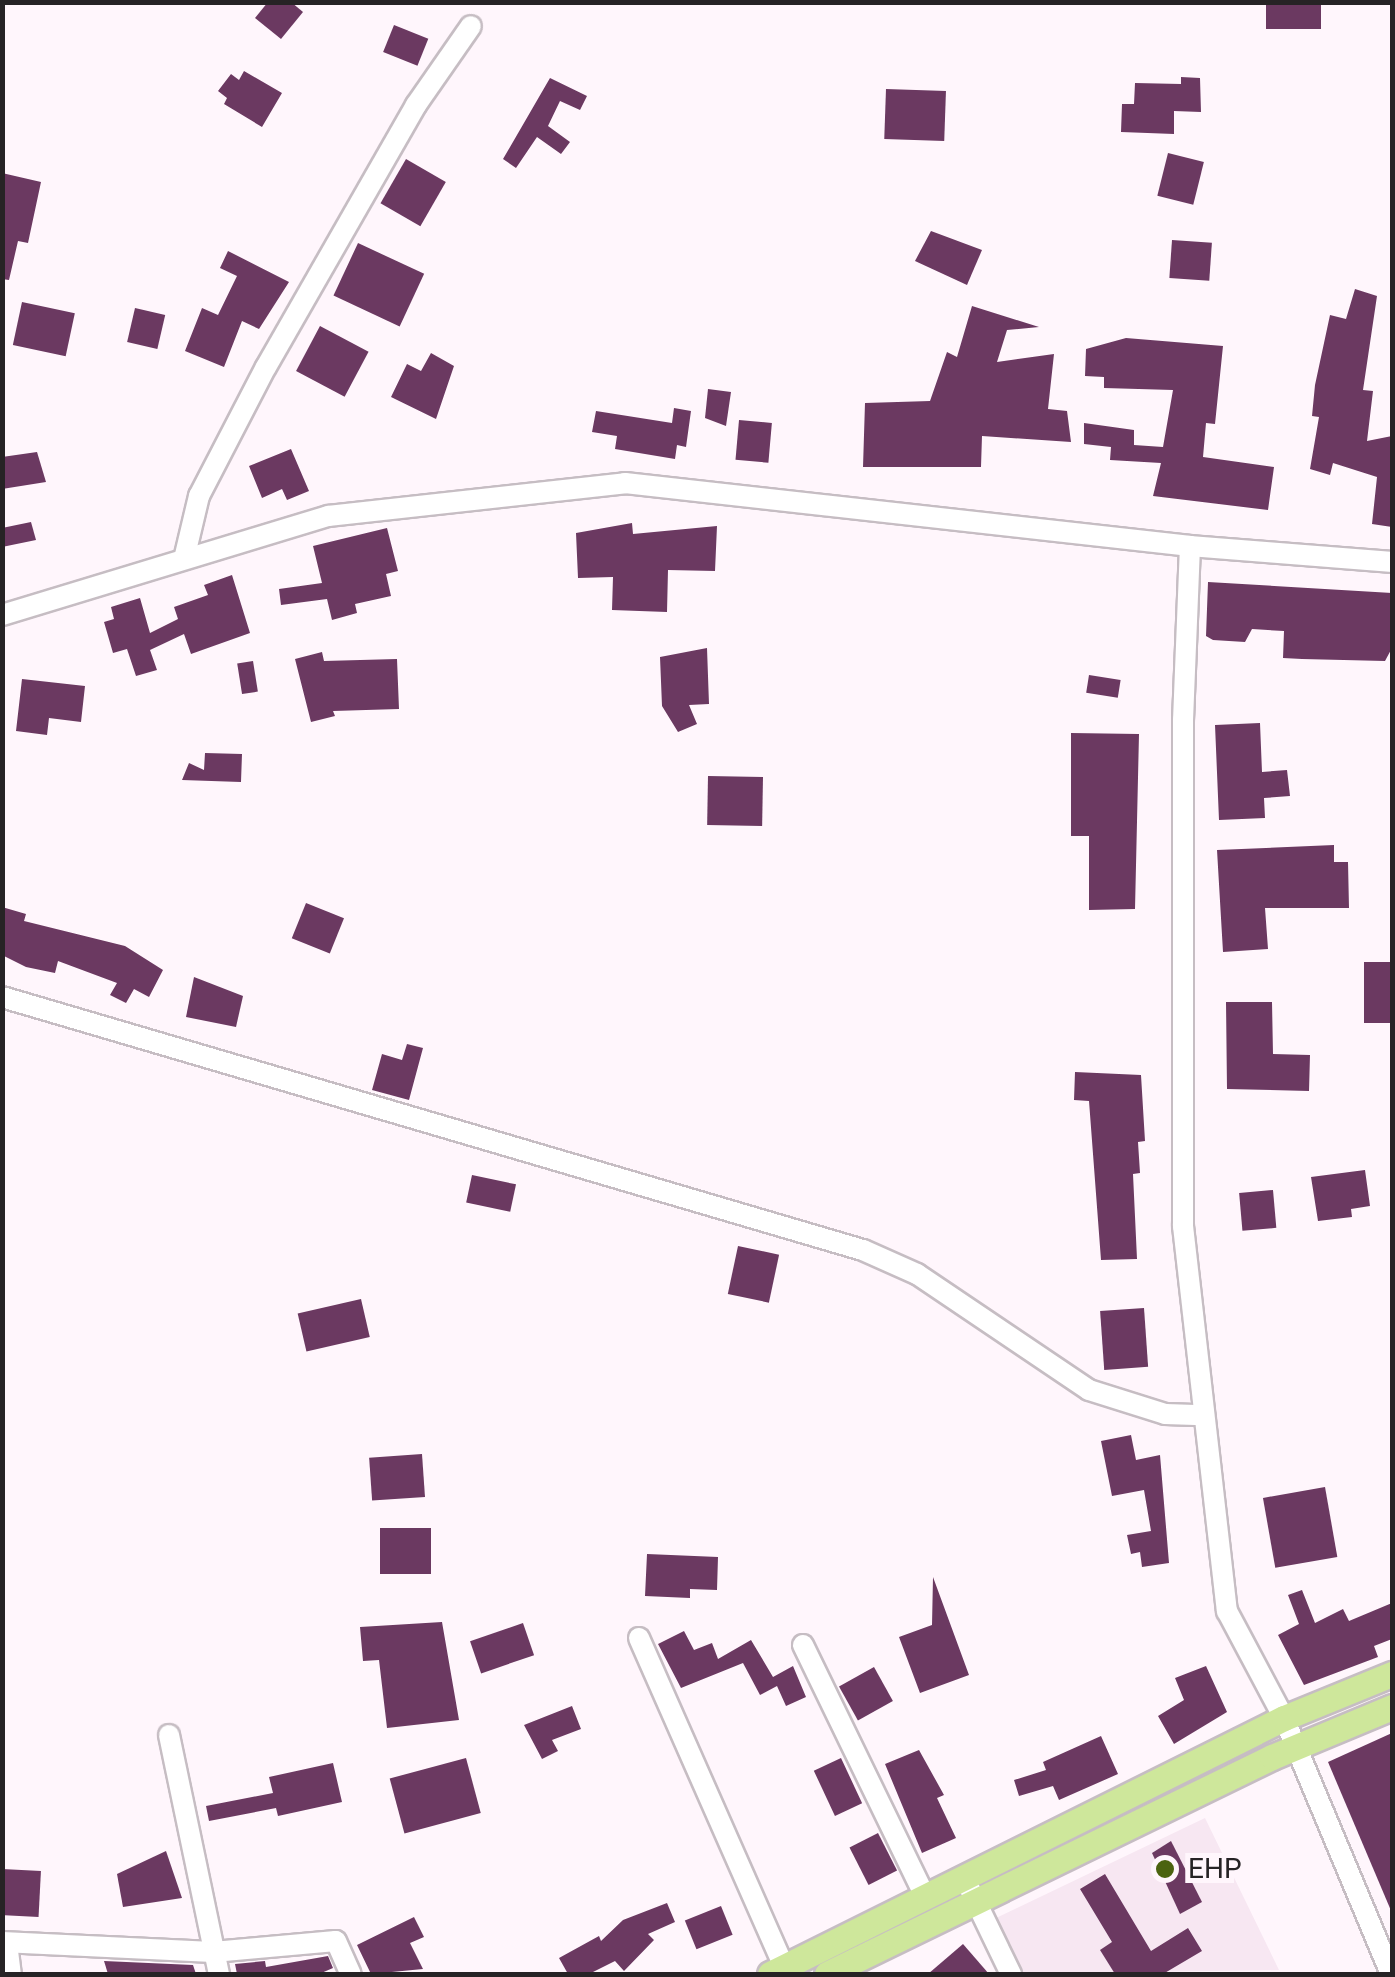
<!DOCTYPE html>
<style>
body{margin:0}
#map{position:relative;width:1395px;height:1977px;overflow:hidden;background:#fff6fc;font-family:Roboto,sans-serif}
div>[style]{position:absolute}
[style*='--x']{left:calc(var(--x)*1px);top:calc(var(--y)*1px);width:calc(var(--w)*1px);rotate:calc(var(--a)*1deg)}
.built>*{inset:0;background:#f7e7f2}
.building>*{inset:0;background:#6b3961;transform-origin:0 0}
.roads{filter:drop-shadow(2px 0 #c6bdc3) drop-shadow(-2px 0 #c6bdc3) drop-shadow(0 2px #c6bdc3) drop-shadow(0 -2px #c6bdc3)}
.minor>*{height:20px;margin:-10px;padding:0 10px;transform-origin:10px;border-radius:10px;background:#fff}
.major>*{height:25px;margin:-12.5px;padding:0 12.5px;transform-origin:12.5px;border-radius:12.5px;background:#cee79b}
.dots>*{width:28px;height:28px;translate:-50% -50%;box-sizing:border-box;border:5px solid #fff6fc;border-radius:50%}
span{translate:-50% -50%;white-space:nowrap;text-align:center;line-height:1.15;-webkit-text-stroke:10px #fff6fc;paint-order:stroke}
.poi-label{font-size:28px;color:#262325}
.left{translate:0 -50%;text-align:left}
.frame{position:absolute;inset:0;border:5px solid #262325;pointer-events:none}
</style>
<div id="map">
<div class="built">
<div style="clip-path:polygon(1205px 1818px,1279px 1970px,1021px 1974px,994px 1919px)"></div>
</div>
<div class="building">
<div style="clip-path:polygon(268px 2px,291px 2px,303px 12px,281px 39px,255px 18px)"></div>
<div style="left:1266px;top:2px;width:55px;height:27px"></div>
<div style="left:394px;top:25px;width:37px;height:29px;rotate:22deg"></div>
<div style="clip-path:polygon(244px 71px,282px 93px,262px 127px,224px 104px,227px 98px,218px 91px,231px 74px,239px 80px)"></div>
<div style="clip-path:polygon(1181px 77px,1200px 78px,1201px 112px,1174px 111px,1174px 134px,1121px 132px,1122px 104px,1134px 104px,1135px 83px,1181px 84px)"></div>
<div style="clip-path:polygon(550px 78px,587px 96px,580px 110px,560px 101px,548px 126px,570px 142px,561px 154px,537px 137px,516px 168px,503px 159px)"></div>
<div style="left:886px;top:89px;width:60px;height:50px;rotate:2deg"></div>
<div style="left:1168px;top:153px;width:37px;height:44px;rotate:14deg"></div>
<div style="left:406px;top:159px;width:46px;height:51px;rotate:30deg"></div>
<div style="clip-path:polygon(2px 173px,41px 182px,28px 243px,18px 241px,9px 280px,2px 279px)"></div>
<div style="clip-path:polygon(931px 231px,982px 250px,967px 285px,915px 261px)"></div>
<div style="left:1172px;top:240px;width:40px;height:38px;rotate:4deg"></div>
<div style="left:358px;top:243px;width:73px;height:58px;rotate:25deg"></div>
<div style="clip-path:polygon(228px 251px,289px 282px,259px 329px,242px 321px,224px 367px,185px 351px,202px 308px,218px 315px,237px 276px,220px 268px)"></div>
<div style="clip-path:polygon(1355px 289px,1377px 296px,1363px 390px,1373px 391px,1367px 441px,1392px 436px,1392px 527px,1372px 524px,1377px 477px,1333px 463px,1330px 475px,1310px 469px,1319px 417px,1312px 416px,1315px 385px,1330px 315px,1346px 319px)"></div>
<div style="left:22px;top:302px;width:54px;height:44px;rotate:12deg"></div>
<div style="clip-path:polygon(972px 306px,1039px 327px,1007px 330px,997px 362px,1054px 354px,1048px 409px,1067px 411px,1071px 442px,982px 436px,981px 467px,863px 467px,865px 403px,930px 401px,947px 352px,957px 357px)"></div>
<div style="left:135px;top:308px;width:31px;height:35px;rotate:13deg"></div>
<div style="left:320px;top:326px;width:55px;height:51px;rotate:28deg"></div>
<div style="clip-path:polygon(1126px 338px,1223px 346px,1215px 424px,1206px 423px,1203px 457px,1274px 467px,1268px 510px,1153px 496px,1161px 463px,1110px 460px,1111px 447px,1084px 444px,1084px 423px,1134px 430px,1134px 445px,1163px 447px,1173px 390px,1104px 388px,1104px 377px,1085px 376px,1086px 349px)"></div>
<div style="clip-path:polygon(431px 353px,454px 366px,436px 419px,391px 397px,407px 364px,421px 371px)"></div>
<div style="clip-path:polygon(708px 389px,731px 392px,726px 426px,705px 418px)"></div>
<div style="clip-path:polygon(674px 408px,691px 411px,686px 447px,677px 445px,675px 459px,615px 449px,617px 436px,592px 432px,596px 411px,672px 423px)"></div>
<div style="left:739px;top:420px;width:33px;height:40px;rotate:5deg"></div>
<div style="clip-path:polygon(291px 449px,309px 491px,287px 500px,282px 489px,262px 498px,249px 466px)"></div>
<div style="clip-path:polygon(37px 452px,46px 482px,2px 489px,2px 457px)"></div>
<div style="clip-path:polygon(31px 522px,36px 540px,2px 547px,2px 528px)"></div>
<div style="clip-path:polygon(632px 523px,633px 534px,717px 526px,715px 571px,668px 570px,667px 612px,612px 610px,613px 577px,578px 578px,576px 533px)"></div>
<div style="clip-path:polygon(387px 528px,398px 571px,386px 574px,391px 596px,355px 604px,357px 613px,332px 620px,327px 599px,281px 605px,279px 589px,322px 583px,313px 546px)"></div>
<div style="clip-path:polygon(232px 575px,250px 633px,191px 654px,184px 634px,150px 650px,157px 670px,136px 676px,127px 649px,113px 653px,104px 622px,114px 619px,111px 607px,140px 598px,150px 633px,178px 619px,174px 607px,208px 595px,204px 585px)"></div>
<div style="clip-path:polygon(1208px 582px,1392px 593px,1392px 648px,1385px 661px,1302px 659px,1283px 658px,1284px 631px,1252px 629px,1245px 642px,1213px 640px,1206px 636px)"></div>
<div style="clip-path:polygon(707px 648px,709px 704px,689px 705px,697px 724px,678px 732px,662px 706px,660px 657px)"></div>
<div style="clip-path:polygon(322px 652px,324px 661px,397px 659px,399px 709px,333px 711px,335px 716px,311px 722px,295px 659px)"></div>
<div style="left:253px;top:661px;width:31px;height:16px;rotate:81deg"></div>
<div style="left:1089px;top:675px;width:32px;height:18px;rotate:9deg"></div>
<div style="clip-path:polygon(22px 679px,85px 686px,81px 722px,49px 718px,47px 735px,16px 731px)"></div>
<div style="clip-path:polygon(1260px 723px,1262px 772px,1287px 770px,1290px 796px,1264px 798px,1265px 818px,1219px 820px,1215px 725px)"></div>
<div style="clip-path:polygon(1071px 733px,1139px 734px,1135px 909px,1089px 910px,1089px 836px,1071px 836px)"></div>
<div style="clip-path:polygon(205px 753px,242px 754px,241px 782px,182px 780px,189px 763px,204px 770px)"></div>
<div style="left:708px;top:776px;width:55px;height:49px;rotate:1deg"></div>
<div style="clip-path:polygon(1334px 845px,1334px 862px,1348px 862px,1349px 908px,1265px 908px,1268px 949px,1223px 952px,1217px 850px)"></div>
<div style="left:306px;top:903px;width:41px;height:38px;rotate:22deg"></div>
<div style="clip-path:polygon(2px 907px,26px 914px,24px 921px,125px 946px,163px 970px,149px 997px,134px 989px,126px 1003px,110px 995px,117px 983px,58px 961px,55px 973px,26px 967px,2px 955px)"></div>
<div style="left:1364px;top:962px;width:28px;height:61px"></div>
<div style="clip-path:polygon(194px 977px,243px 996px,236px 1027px,186px 1017px)"></div>
<div style="clip-path:polygon(1226px 1002px,1272px 1002px,1273px 1054px,1310px 1055px,1309px 1091px,1227px 1089px)"></div>
<div style="clip-path:polygon(407px 1044px,423px 1048px,409px 1100px,372px 1090px,382px 1054px,402px 1060px)"></div>
<div style="clip-path:polygon(1075px 1072px,1141px 1075px,1145px 1141px,1138px 1142px,1140px 1173px,1133px 1174px,1137px 1259px,1101px 1260px,1089px 1101px,1074px 1100px)"></div>
<div style="clip-path:polygon(1365px 1170px,1370px 1206px,1351px 1209px,1352px 1217px,1318px 1221px,1311px 1177px)"></div>
<div style="left:472px;top:1175px;width:45px;height:28px;rotate:12deg"></div>
<div style="left:1273px;top:1190px;width:38px;height:34px;rotate:85deg"></div>
<div style="left:738px;top:1246px;width:42px;height:49px;rotate:12deg"></div>
<div style="left:361px;top:1299px;width:39px;height:65px;rotate:77deg"></div>
<div style="left:1144px;top:1308px;width:59px;height:44px;rotate:86deg"></div>
<div style="clip-path:polygon(1131px 1435px,1136px 1460px,1160px 1455px,1169px 1563px,1142px 1567px,1140px 1552px,1131px 1554px,1127px 1535px,1151px 1531px,1144px 1490px,1112px 1496px,1101px 1441px)"></div>
<div style="left:422px;top:1454px;width:43px;height:53px;rotate:86deg"></div>
<div style="left:1325px;top:1487px;width:71px;height:63px;rotate:80deg"></div>
<div style="left:380px;top:1528px;width:51px;height:46px"></div>
<div style="clip-path:polygon(647px 1554px,718px 1557px,717px 1590px,690px 1589px,690px 1598px,645px 1596px)"></div>
<div style="clip-path:polygon(933px 1577px,969px 1675px,920px 1693px,899px 1637px,932px 1625px)"></div>
<div style="clip-path:polygon(1302px 1590px,1315px 1623px,1343px 1609px,1349px 1621px,1392px 1603px,1392px 1639px,1374px 1646px,1378px 1657px,1304px 1685px,1278px 1635px,1299px 1624px,1288px 1595px)"></div>
<div style="clip-path:polygon(442px 1622px,459px 1720px,387px 1728px,379px 1660px,363px 1661px,360px 1627px)"></div>
<div style="left:523px;top:1623px;width:34px;height:56px;rotate:71deg"></div>
<div style="clip-path:polygon(684px 1631px,694px 1650px,712px 1643px,718px 1659px,751px 1640px,773px 1677px,793px 1666px,806px 1697px,786px 1706px,777px 1686px,760px 1695px,743px 1663px,681px 1688px,658px 1644px)"></div>
<div style="clip-path:polygon(1206px 1666px,1227px 1712px,1174px 1744px,1158px 1716px,1184px 1700px,1175px 1678px)"></div>
<div style="left:874px;top:1667px;width:39px;height:40px;rotate:61deg"></div>
<div style="clip-path:polygon(572px 1706px,581px 1729px,552px 1740px,558px 1751px,542px 1759px,524px 1725px)"></div>
<div style="clip-path:polygon(1392px 1733px,1392px 1913px,1328px 1762px)"></div>
<div style="clip-path:polygon(1101px 1736px,1118px 1774px,1059px 1800px,1053px 1786px,1019px 1796px,1014px 1780px,1046px 1770px,1043px 1762px)"></div>
<div style="clip-path:polygon(919px 1750px,944px 1795px,937px 1798px,956px 1838px,922px 1853px,885px 1764px)"></div>
<div style="left:466px;top:1758px;width:57px;height:79px;rotate:75deg"></div>
<div style="left:841px;top:1758px;width:50px;height:30px;rotate:65deg"></div>
<div style="clip-path:polygon(333px 1763px,342px 1802px,278px 1816px,276px 1808px,209px 1821px,206px 1806px,273px 1793px,269px 1777px)"></div>
<div style="left:878px;top:1833px;width:42px;height:32px;rotate:63deg"></div>
<div style="clip-path:polygon(1171px 1841px,1202px 1902px,1180px 1914px,1152px 1853px)"></div>
<div style="clip-path:polygon(166px 1851px,182px 1898px,123px 1907px,117px 1874px)"></div>
<div style="left:2px;top:1869px;width:39px;height:46px;rotate:3deg"></div>
<div style="clip-path:polygon(1105px 1874px,1151px 1951px,1188px 1928px,1202px 1951px,1163px 1974px,1115px 1974px,1100px 1950px,1112px 1942px,1080px 1889px)"></div>
<div style="clip-path:polygon(667px 1903px,675px 1922px,648px 1934px,654px 1940px,624px 1971px,615px 1961px,589px 1974px,568px 1974px,559px 1958px,599px 1936px,601px 1941px,623px 1920px)"></div>
<div style="left:721px;top:1906px;width:31px;height:39px;rotate:68deg"></div>
<div style="clip-path:polygon(414px 1917px,424px 1937px,410px 1943px,423px 1969px,371px 1974px,357px 1945px)"></div>
<div style="clip-path:polygon(963px 1944px,989px 1974px,928px 1974px)"></div>
<div style="clip-path:polygon(328px 1956px,333px 1968px,319px 1974px,237px 1974px,235px 1964px,265px 1961px,266px 1967px)"></div>
<div style="clip-path:polygon(104px 1961px,193px 1965px,196px 1974px,108px 1974px)"></div>
</div>
<div class="roads">
<div class="minor">
<div style="--x:1190;--y:546;--w:174;--a:92.3"></div>
<div style="--x:1183;--y:720;--w:506;--a:90"></div>
<div style="--x:1183;--y:1226;--w:388;--a:83.5"></div>
<div style="--x:1227;--y:1611;--w:121;--a:62"></div>
<div style="--x:1284;--y:1718;--w:277;--a:67.3"></div>
<div style="--x:184;--y:559;--w:65;--a:-76.6"></div>
<div style="--x:199;--y:496;--w:145;--a:-62.6"></div>
<div style="--x:266;--y:367;--w:302;--a:-60.2"></div>
<div style="--x:416;--y:105;--w:96;--a:-55.2"></div>
<div style="--x:2;--y:615;--w:341;--a:-16.9"></div>
<div style="--x:328;--y:516;--w:299;--a:-6.3"></div>
<div style="--x:625;--y:483;--w:569;--a:6.36"></div>
<div style="--x:1190;--y:546;--w:203;--a:4.5"></div>
<div style="--x:2;--y:997;--w:897;--a:16.38"></div>
<div style="--x:863;--y:1250;--w:59;--a:24"></div>
<div style="--x:917;--y:1274;--w:207;--a:34"></div>
<div style="--x:1089;--y:1390;--w:80;--a:17.5"></div>
<div style="--x:1165;--y:1414;--w:38;--a:2"></div>
<div style="--x:639;--y:1638;--w:367;--a:66.2"></div>
<div style="--x:803;--y:1645;--w:281;--a:64.1"></div>
<div style="--x:169;--y:1735;--w:244;--a:78.2"></div>
<div style="--x:965;--y:1879;--w:106;--a:64.2"></div>
<div style="--x:2;--y:1942;--w:211;--a:2.7"></div>
<div style="--x:213;--y:1952;--w:123;--a:-5.1"></div>
<div style="--x:336;--y:1941;--w:36;--a:66"></div>
<div style="--x:7;--y:1943;--w:31;--a:83"></div>
</div>
<div class="major">
<div style="--x:770;--y:1974;--w:574;--a:-26.48"></div>
<div style="--x:1284;--y:1718;--w:117;--a:-22.2"></div>
<div style="--x:827;--y:1974;--w:495;--a:-26"></div>
<div style="--x:1272;--y:1757;--w:130;--a:-22.6"></div>
</div>
</div>
<div class="dots">
<div style="left:1165px;top:1869px;background:#4b6310"></div>
</div>
<div class="poi-label">
<span class="left" style="left:1188px;top:1869px">EHP</span>
</div>
<div class="frame"></div>
</div>
